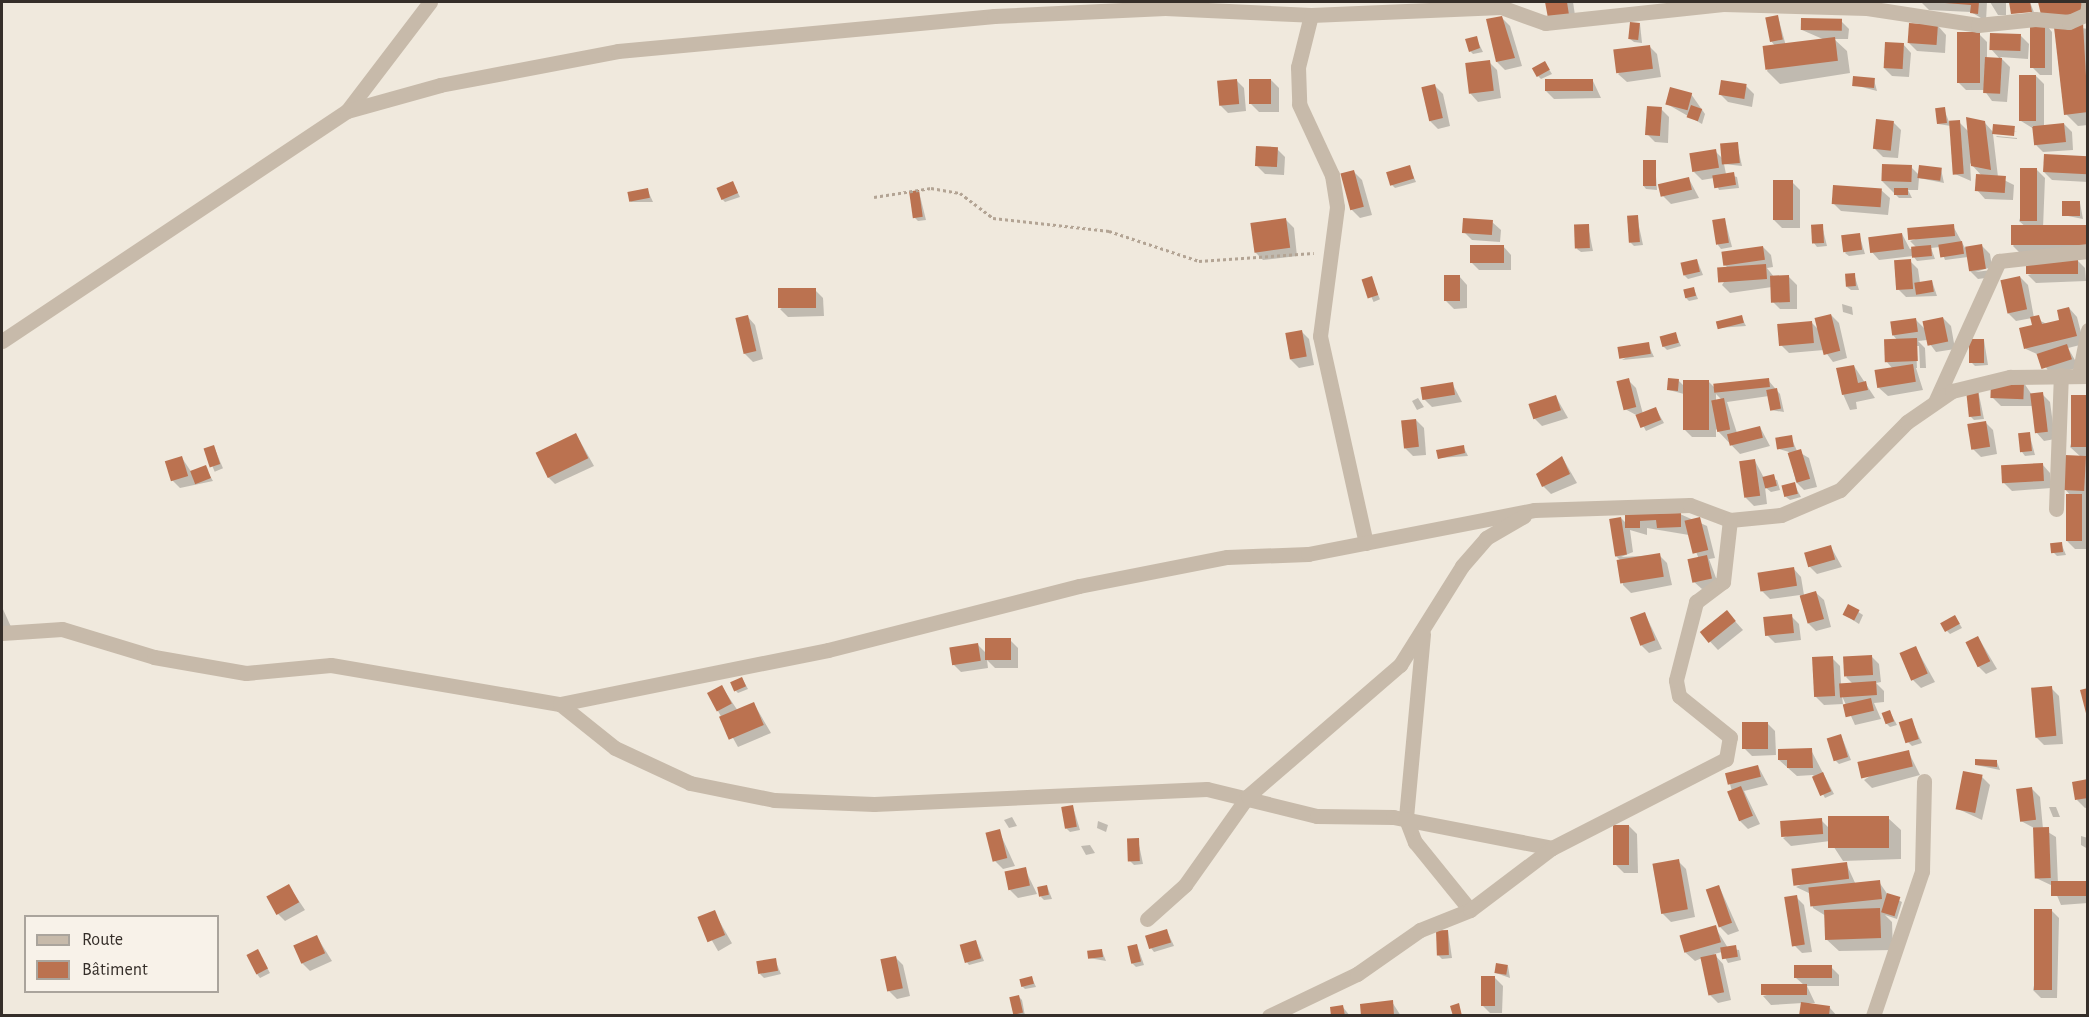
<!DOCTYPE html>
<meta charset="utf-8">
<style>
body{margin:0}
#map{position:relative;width:2089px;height:1017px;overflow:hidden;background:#f0e9dd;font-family:"Alegreya Sans",sans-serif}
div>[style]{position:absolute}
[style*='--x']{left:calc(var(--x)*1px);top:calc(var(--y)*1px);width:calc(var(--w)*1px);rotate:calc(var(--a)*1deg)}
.shadow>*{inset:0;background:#0003;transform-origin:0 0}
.building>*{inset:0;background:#bb7250;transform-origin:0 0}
.path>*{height:3px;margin-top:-1.5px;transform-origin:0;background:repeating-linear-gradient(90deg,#b3a494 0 3px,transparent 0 6px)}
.minor>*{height:15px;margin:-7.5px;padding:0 7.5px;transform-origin:7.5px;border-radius:7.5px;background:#c7baaa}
span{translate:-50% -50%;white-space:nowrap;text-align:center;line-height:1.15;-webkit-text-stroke:4.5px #f8f2e9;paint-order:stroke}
.frame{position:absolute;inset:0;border:3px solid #352e29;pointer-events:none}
.legend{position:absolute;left:24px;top:915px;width:195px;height:78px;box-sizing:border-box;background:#f8f2e9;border:2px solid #aaa49c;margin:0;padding:8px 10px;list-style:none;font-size:18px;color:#352e29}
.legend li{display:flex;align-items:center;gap:12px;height:30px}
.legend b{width:30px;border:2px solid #aaa49c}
</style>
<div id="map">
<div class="shadow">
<div style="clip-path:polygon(1546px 2px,1573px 2px,1576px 22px,1549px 18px)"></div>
<div style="clip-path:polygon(1921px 2px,1987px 2px,1986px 21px,1971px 12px,1929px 10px)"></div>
<div style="clip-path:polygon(1990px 2px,2030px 2px,2035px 15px,2011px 2px,2006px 2px,2006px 15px,1998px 15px)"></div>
<div style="clip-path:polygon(2085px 2px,2062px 25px,2088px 29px,2088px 125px,2078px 126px,2066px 114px,2055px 26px,2048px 27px,2052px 32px,2052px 75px,2040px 75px,2032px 67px,2032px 24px,2048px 24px,2040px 3px)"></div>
<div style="clip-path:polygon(1778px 17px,1786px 46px,1825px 40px,1802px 30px,1841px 21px,1849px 29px,1848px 39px,1834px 39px,1847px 51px,1850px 73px,1780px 84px,1767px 71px,1776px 47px,1771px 41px)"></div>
<div style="clip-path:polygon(1502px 18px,1510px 26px,1522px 66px,1505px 70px,1497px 62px)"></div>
<div style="clip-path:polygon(1640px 24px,1642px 43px,1634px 42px,1630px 39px)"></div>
<div style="clip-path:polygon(1938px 26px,1946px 35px,1945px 53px,1917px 51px,1909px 43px)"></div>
<div style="clip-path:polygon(1979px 34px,1987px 42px,1987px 58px,2000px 59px,1991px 49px,2021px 36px,2029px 44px,2028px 59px,2000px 57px,2010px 67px,2007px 102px,1992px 101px,1984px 90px,1966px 90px,1958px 82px)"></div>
<div style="clip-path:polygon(1476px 38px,1483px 52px,1473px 54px,1470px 51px)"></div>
<div style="clip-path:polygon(1903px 44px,1911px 53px,1909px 77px,1892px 76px,1884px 68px)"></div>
<div style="clip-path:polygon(1649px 46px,1657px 54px,1661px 77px,1627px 82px,1618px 74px)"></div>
<div style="clip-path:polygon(1489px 62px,1497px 70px,1501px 98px,1478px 102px,1470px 93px)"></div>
<div style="clip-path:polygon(1545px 63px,1552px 74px,1541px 79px,1538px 76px)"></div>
<div style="clip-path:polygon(2036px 76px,2044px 84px,2044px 126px,2064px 124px,2072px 132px,2073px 150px,2043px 152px,2035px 144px,2034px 129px,2021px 121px)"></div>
<div style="clip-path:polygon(1236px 80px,1244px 88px,1246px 111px,1228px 113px,1220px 105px)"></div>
<div style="clip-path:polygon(1271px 80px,1279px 88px,1279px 112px,1259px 112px,1251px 104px)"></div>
<div style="clip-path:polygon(1874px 80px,1877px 91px,1854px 85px)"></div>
<div style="clip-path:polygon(1593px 81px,1601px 98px,1554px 99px,1546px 91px)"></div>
<div style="clip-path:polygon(1435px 86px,1443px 94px,1450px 126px,1438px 129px,1430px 121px)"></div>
<div style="clip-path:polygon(1746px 86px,1754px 94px,1752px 107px,1728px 102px,1720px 94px)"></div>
<div style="clip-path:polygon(1691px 94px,1705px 114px,1702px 124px,1667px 104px)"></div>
<div style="clip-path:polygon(1661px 109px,1669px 117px,1668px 143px,1655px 142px,1647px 134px)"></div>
<div style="clip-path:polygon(1944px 109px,1949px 122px,1959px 122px,1969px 132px,1985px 123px,1993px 132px,2018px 131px,1993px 134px,1998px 177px,2014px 185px,2013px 200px,1985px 199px,1977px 190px,1982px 176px,1970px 163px,1971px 181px,1955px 174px,1951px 126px,1938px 124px)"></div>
<div style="clip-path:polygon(1893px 122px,1901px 130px,1898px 158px,1883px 157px,1875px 149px)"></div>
<div style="clip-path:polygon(1996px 136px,2017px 138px,2017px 139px,1997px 137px)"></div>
<div style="clip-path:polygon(1737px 144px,1742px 166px,1724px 164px,1726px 174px,1737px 177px,1739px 188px,1719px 190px,1714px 178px,1702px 180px,1694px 172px,1715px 151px,1723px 159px)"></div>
<div style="clip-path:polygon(1277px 149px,1285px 157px,1284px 175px,1265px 174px,1257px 166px)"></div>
<div style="clip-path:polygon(2088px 158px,2088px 182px,2052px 180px,2044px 172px)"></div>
<div style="clip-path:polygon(1655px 162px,1657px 190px,1646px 189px,1643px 185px)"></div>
<div style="clip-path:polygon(1409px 166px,1416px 182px,1395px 188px,1392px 185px)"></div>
<div style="clip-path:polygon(1911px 167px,1919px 175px,1941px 169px,1944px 183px,1919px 178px,1918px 190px,1908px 190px,1912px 198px,1899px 198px,1882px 181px)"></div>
<div style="clip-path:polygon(2037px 170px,2045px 178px,2043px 228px,2088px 226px,2088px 257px,2025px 258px,2013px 246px,2027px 228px,2019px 221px)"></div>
<div style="clip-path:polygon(1354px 172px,1362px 180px,1372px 215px,1360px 218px,1352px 210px)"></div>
<div style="clip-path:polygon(1689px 179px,1699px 198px,1671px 204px,1663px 196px)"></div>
<div style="clip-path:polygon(1792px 182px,1800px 190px,1800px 228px,1782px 228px,1774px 220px)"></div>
<div style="clip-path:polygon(733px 183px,740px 197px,725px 202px,722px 199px)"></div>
<div style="clip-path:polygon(647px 189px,653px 202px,630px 202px)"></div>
<div style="clip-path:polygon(1881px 190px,1890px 198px,1888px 215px,1841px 211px,1833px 203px)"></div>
<div style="clip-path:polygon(919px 192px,926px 220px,918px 221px,914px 217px)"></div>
<div style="clip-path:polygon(2080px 203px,2083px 219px,2063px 215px)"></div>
<div style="clip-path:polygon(1637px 217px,1643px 245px,1634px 246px,1630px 242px)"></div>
<div style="clip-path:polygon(1286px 220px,1294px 228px,1297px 256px,1263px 260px,1255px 252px)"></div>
<div style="clip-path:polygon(1725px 220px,1732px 247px,1721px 249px,1718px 245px)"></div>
<div style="clip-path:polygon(1492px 222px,1501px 230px,1500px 242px,1472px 240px,1464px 232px)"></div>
<div style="clip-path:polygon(1588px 226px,1593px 251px,1581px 252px,1577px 249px)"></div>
<div style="clip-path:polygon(1822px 226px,1827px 246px,1817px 247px,1814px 243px)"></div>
<div style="clip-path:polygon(1953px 226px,1965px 248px,1982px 246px,1990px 254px,1992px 267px,1975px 272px,1992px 270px,1993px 277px,1978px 279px,1970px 271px,1968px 257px,1945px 260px,1940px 247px,1931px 248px,1935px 259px,1917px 261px,1913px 256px,1879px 260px,1871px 251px,1902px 234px,1910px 249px,1917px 248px,1910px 241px)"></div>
<div style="clip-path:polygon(1859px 234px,1865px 254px,1849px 256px,1845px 253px)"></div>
<div style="clip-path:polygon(1503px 246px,1511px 255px,1511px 270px,1479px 270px,1471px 262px)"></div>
<div style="clip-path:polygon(1763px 247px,1771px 255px,1773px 267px,1767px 268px,1774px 277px,1788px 276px,1797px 285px,1797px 309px,1780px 309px,1772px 301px,1772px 287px,1730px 293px,1722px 285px,1731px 271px,1725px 265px)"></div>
<div style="clip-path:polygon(1697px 260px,1703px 275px,1688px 279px,1684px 275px)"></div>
<div style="clip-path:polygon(2077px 260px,2085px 268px,2086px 281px,2036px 283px,2028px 275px)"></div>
<div style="clip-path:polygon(1910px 261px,1918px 269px,1920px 283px,1932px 281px,1937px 296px,1906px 297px,1898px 289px)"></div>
<div style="clip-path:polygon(1854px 274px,1859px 290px,1851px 290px,1847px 287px)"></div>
<div style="clip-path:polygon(1459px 276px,1467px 285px,1467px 308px,1454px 309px,1446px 301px)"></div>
<div style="clip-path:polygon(2020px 277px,2028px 285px,2034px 318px,2047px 324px,2061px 321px,2069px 308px,2077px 317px,2084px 344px,2068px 348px,2079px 367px,2051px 376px,2039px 355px,2026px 349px,2021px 329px,2034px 326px,2032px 318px,2016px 321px,2008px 313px)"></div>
<div style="left:1371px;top:278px;width:23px;height:7px;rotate:67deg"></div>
<div style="clip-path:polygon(1694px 289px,1698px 299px,1689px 301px,1685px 297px)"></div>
<div style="clip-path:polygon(815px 290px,823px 298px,824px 316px,788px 317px,780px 309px)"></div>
<div style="clip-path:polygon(1842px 304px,1852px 307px,1853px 315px,1843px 312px)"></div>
<div style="clip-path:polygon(1831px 315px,1839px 323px,1847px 358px,1833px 362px,1824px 350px,1789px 353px,1781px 345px,1811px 322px,1819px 330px)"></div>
<div style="clip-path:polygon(747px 316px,755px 325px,763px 359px,753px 362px,745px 354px)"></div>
<div style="clip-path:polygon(1741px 316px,1746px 326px,1718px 328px)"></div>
<div style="clip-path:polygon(evenodd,1943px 318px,1951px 326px,1955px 349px,1936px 352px,1927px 340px,1918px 341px,1925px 348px,1926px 368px,1916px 368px,1923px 390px,1888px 396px,1879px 388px,1893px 369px,1886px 361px,1898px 341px,1893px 335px,1915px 319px,1925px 329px,1943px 318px,1916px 346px,1919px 346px,1920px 368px,1917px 368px,1916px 346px)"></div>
<div style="clip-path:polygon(1301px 331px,1309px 339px,1314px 365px,1299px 368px,1291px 360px)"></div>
<div style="clip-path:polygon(1675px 333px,1681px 346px,1667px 350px,1663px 346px)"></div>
<div style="clip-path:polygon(1984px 340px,1988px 365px,1975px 366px,1971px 362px)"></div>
<div style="clip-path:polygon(1648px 344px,1654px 357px,1622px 360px)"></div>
<div style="clip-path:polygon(1854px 366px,1875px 398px,1856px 402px,1857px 409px,1850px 410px,1843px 394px)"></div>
<div style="clip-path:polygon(1628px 380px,1636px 388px,1643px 414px,1656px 409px,1664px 423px,1646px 431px,1638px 416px,1625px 409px)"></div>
<div style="clip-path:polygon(evenodd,1678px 380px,1684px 386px,1708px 381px,1715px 388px,1768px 380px,1780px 394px,1784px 412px,1771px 410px,1769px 396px,1727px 402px,1737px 433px,1760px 427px,1770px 446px,1740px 454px,1716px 429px,1716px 437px,1692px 437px,1684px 429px,1684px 394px,1669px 390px,1678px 380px,1716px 394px,1722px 400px,1716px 401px,1716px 394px)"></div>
<div style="clip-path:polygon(1452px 383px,1462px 402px,1432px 407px,1424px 399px)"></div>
<div style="clip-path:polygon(2024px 383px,2032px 395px,2042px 394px,2050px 402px,2055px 439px,2044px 441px,2036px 432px,2033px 406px,2001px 406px,1993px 398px)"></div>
<div style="clip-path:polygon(1978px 390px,1984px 419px,1974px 420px,1970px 416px)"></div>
<div style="clip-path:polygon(1556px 397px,1568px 418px,1542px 426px,1534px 418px)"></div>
<div style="clip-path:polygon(2085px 397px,2088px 549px,2075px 549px,2067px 541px,2071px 496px,2065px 489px,2081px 457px,2070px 447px)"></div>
<div style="clip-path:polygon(1418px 398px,1424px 407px,1417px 410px,1412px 401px)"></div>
<div style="clip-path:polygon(1416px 420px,1424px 428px,1426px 455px,1413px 456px,1405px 448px)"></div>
<div style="clip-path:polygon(1985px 422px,1993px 430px,1997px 454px,1981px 457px,1973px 449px)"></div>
<div style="clip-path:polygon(2029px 433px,2035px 455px,2025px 456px,2022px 452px)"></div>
<div style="clip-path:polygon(576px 434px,594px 466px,555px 484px,547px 476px)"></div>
<div style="clip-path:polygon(1791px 437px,1797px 451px,1809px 458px,1817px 487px,1804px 490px,1796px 482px,1789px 452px,1779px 449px)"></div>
<div style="clip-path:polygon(1463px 446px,1468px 456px,1439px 458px)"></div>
<div style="left:214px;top:447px;width:23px;height:9px;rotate:67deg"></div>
<div style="clip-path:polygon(1562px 457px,1577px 483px,1551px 494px,1543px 486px)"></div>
<div style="clip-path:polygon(182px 458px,192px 473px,205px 467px,213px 481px,180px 488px,172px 480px)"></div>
<div style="clip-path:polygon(1755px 461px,1764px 478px,1777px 480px,1780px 490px,1771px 492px,1765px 487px,1767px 504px,1754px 506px,1746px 498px)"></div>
<div style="clip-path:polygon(2042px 464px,2050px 473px,2051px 488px,2012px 491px,2004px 483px)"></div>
<div style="clip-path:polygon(1794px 484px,1801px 497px,1790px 500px,1786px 497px)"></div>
<div style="clip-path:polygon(1680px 514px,1707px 526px,1715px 558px,1709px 559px,1719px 586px,1702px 589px,1693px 581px,1699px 559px,1689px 535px,1647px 528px,1647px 535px,1630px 530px,1633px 552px,1621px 557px,1659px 555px,1667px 563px,1672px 585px,1631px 593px,1623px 585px,1622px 562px,1616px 556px,1621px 518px,1627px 524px,1627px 516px)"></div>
<div style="clip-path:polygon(2061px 543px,2066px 555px,2057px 556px,2053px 552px)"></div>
<div style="clip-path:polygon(1831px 547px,1842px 567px,1817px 574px,1809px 566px)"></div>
<div style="clip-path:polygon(1793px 568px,1801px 577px,1804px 595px,1815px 592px,1824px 600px,1831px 627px,1816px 631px,1808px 623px,1800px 595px,1770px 599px,1762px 591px)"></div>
<div style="clip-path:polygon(1849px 606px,1863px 615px,1859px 624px,1845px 615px)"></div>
<div style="clip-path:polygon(2px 607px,12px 629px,2px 632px)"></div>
<div style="clip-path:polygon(1645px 614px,1662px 649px,1649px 653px,1641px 645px)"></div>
<div style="clip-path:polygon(1791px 616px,1799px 624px,1801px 640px,1775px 643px,1767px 635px)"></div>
<div style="clip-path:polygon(1955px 616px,1962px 628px,1950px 634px,1947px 631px)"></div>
<div style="clip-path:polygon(1734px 620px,1743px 630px,1718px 650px,1702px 633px)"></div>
<div style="clip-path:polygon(1978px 637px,1997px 669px,1986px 674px,1978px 666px)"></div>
<div style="clip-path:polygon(1010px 640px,1018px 648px,1018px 668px,995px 668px,987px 660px,988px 668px,961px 672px,953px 664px,978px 645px,987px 654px)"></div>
<div style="clip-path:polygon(1916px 648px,1935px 682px,1921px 688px,1913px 680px)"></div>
<div style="clip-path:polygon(1871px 656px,1879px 664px,1881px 682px,1876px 683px,1884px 691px,1884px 702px,1874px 703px,1881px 719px,1855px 725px,1842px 696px,1843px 704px,1824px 705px,1816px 697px,1832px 658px,1840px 666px,1841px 684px,1853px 684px,1846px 677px)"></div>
<div style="clip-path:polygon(742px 678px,748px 689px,738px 693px,735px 690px)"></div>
<div style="clip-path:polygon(722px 687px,738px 711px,754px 704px,771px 733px,738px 747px,718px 711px)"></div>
<div style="clip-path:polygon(2051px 688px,2059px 696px,2063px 744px,2044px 745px,2036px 737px)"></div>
<div style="clip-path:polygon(1890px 712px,1897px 725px,1890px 727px,1886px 723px)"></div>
<div style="clip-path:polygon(1911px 719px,1922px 743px,1912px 746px,1908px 742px)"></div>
<div style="clip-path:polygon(1767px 723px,1775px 731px,1776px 755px,1752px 756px,1744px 748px)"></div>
<div style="clip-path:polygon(1841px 735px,1851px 760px,1839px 764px,1835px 760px)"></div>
<div style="clip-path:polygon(1811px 750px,1834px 794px,1825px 798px,1813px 775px,1797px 776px,1779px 760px)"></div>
<div style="clip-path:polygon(1908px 751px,1920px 775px,1872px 788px,1864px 780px)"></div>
<div style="clip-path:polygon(1997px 762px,2000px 770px,1976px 765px)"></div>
<div style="clip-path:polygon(1758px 766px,1768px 785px,1744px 791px,1760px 824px,1748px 829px,1740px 821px,1730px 784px)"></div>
<div style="clip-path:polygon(1982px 777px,1990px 785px,1982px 820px,1956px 808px)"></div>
<div style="clip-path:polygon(2088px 780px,2088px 807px,2085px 808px,2077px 800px)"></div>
<div style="clip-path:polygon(2032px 789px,2040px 797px,2043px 829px,2056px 837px,2058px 884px,2088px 883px,2088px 903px,2061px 905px,2053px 886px,2036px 878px,2034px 828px,2021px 821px)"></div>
<div style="clip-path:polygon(1073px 807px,1080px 830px,1070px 832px,1066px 828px)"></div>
<div style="clip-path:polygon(2049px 807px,2056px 807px,2060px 817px,2053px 817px)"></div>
<div style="clip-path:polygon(1012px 817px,1017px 826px,1009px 828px,1004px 820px)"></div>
<div style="clip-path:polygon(1888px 818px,1901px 830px,1901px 859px,1843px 861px,1830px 841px,1791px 846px,1783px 838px,1821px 820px,1830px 829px)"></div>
<div style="clip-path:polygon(1098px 821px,1108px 825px,1106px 832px,1097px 828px)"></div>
<div style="clip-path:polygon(1629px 826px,1637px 834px,1638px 873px,1624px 873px,1616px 865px)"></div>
<div style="clip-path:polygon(999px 831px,1015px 866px,1003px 869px,995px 861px)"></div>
<div style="clip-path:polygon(2081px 836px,2088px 838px,2088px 849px,2081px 845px)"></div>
<div style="clip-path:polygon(1138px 840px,1143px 864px,1134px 865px,1130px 861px)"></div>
<div style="clip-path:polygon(1090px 845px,1095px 853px,1086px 855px,1081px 846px)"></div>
<div style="clip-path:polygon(1678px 861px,1686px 869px,1695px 917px,1671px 922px,1663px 914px)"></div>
<div style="clip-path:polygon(1846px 863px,1856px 885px,1879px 882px,1888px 895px,1902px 902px,1897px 919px,1885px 915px,1892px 922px,1893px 950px,1839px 951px,1826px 939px,1826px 916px,1813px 908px,1811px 894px,1796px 887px)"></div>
<div style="clip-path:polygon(1025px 869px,1037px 894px,1018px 898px,1010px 890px)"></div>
<div style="clip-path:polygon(289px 886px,305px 910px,285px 921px,277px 913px)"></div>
<div style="clip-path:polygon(1047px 886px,1052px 899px,1044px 900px,1041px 897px)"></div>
<div style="clip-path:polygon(1719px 886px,1739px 931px,1728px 935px,1720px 927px)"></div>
<div style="clip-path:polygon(1796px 897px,1804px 905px,1812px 952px,1802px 953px,1794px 945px)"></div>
<div style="clip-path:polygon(2051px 910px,2059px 918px,2057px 998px,2041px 998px,2033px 990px)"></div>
<div style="left:714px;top:912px;width:36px;height:16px;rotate:60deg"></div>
<div style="clip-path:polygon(1715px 927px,1728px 948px,1739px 950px,1741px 960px,1728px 963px,1722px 952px,1714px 954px,1723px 964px,1731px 1000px,1718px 1003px,1710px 995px,1702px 958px,1695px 961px,1686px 953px,1682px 937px)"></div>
<div style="clip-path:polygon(1167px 931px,1174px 946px,1154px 952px,1151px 948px)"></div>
<div style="clip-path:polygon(1448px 931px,1452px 958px,1442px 959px,1438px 955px)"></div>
<div style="clip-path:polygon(317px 937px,332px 961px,310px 971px,302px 963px)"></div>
<div style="clip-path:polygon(976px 941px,984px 961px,969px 965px,966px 961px)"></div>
<div style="clip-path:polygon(1137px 945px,1144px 965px,1136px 967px,1132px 963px)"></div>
<div style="clip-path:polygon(258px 951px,270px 973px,260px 978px,257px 974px)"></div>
<div style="clip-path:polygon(1102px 951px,1106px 961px,1089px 958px)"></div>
<div style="clip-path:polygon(895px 957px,903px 965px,910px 996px,897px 999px,889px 991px)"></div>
<div style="clip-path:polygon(775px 960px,781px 974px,764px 978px,760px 974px)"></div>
<div style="clip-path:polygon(1508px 966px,1510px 978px,1496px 973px)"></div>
<div style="clip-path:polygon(1831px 967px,1839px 975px,1839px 986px,1807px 986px,1815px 1003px,1807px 1003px,1830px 1008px,1837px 1016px,1801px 1016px,1803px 1003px,1771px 1005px,1763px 996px,1804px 985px,1796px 978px)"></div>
<div style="clip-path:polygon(1032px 978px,1036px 987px,1025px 989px,1022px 986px)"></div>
<div style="clip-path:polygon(1495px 978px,1503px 986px,1502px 1013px,1490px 1013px,1482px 1005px)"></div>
<div style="clip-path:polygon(1018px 996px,1022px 1000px,1025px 1016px,1014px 1015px)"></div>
<div style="clip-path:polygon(1392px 1002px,1401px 1016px,1363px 1016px)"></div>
<div style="clip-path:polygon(1342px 1006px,1350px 1016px,1333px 1016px)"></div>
</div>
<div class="building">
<div style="clip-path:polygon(1545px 2px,1567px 2px,1569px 15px,1548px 18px)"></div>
<div style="clip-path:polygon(1932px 2px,1979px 2px,1978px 14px,1970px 13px,1971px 5px)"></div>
<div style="clip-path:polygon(2009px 2px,2030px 2px,2032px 12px,2011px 14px)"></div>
<div style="clip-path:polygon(2038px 2px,2081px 2px,2083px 12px,2042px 19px)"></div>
<div style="left:1778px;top:15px;width:25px;height:13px;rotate:79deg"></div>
<div style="clip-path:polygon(1502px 16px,1515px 58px,1496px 62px,1486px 19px)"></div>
<div style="left:1801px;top:18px;width:41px;height:12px;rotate:1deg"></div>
<div style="left:1630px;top:22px;width:10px;height:17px;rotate:6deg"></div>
<div style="left:1909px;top:23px;width:29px;height:20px;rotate:4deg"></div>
<div style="left:2030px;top:23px;width:15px;height:45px"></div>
<div style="clip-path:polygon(2083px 23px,2088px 112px,2064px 115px,2054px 27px)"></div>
<div style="left:1957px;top:32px;width:23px;height:51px"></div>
<div style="left:1990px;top:33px;width:31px;height:17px;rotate:2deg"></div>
<div style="clip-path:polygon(1477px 36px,1480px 48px,1469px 52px,1465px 39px)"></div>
<div style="left:1835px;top:37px;width:24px;height:73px;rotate:83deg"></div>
<div style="left:1885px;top:42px;width:19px;height:26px;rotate:3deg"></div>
<div style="left:1650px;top:45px;width:24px;height:37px;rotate:83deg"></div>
<div style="left:1985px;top:57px;width:17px;height:36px;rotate:3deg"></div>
<div style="left:1490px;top:60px;width:31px;height:25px;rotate:83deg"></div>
<div style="left:1545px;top:61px;width:10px;height:15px;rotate:61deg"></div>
<div style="left:2019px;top:75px;width:17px;height:46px"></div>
<div style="left:1853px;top:76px;width:22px;height:10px;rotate:5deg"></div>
<div style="left:1237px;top:79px;width:25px;height:20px;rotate:85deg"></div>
<div style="left:1249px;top:79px;width:22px;height:25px"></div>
<div style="left:1593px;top:79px;width:12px;height:48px;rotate:90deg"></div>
<div style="left:1721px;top:80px;width:26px;height:15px;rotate:9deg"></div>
<div style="left:1435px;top:84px;width:35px;height:14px;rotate:77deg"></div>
<div style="left:1670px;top:87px;width:23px;height:18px;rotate:15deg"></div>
<div style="left:1691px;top:105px;width:12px;height:13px;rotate:20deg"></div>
<div style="left:1647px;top:106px;width:15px;height:29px;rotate:4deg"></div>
<div style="left:1945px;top:107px;width:16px;height:10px;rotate:83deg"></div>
<div style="clip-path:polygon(1966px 117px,1985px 121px,1991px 170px,1971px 166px)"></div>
<div style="left:1876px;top:119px;width:18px;height:30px;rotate:6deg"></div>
<div style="left:1960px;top:120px;width:54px;height:11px;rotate:86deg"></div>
<div style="left:2064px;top:123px;width:19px;height:32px;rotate:84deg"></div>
<div style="left:1993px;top:124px;width:22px;height:10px;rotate:5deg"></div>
<div style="left:1738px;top:142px;width:21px;height:18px;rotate:85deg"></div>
<div style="left:1256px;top:146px;width:22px;height:20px;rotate:3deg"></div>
<div style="left:1716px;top:149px;width:19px;height:27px;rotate:81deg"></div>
<div style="left:2044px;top:154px;width:44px;height:18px;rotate:3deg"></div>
<div style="left:1643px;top:160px;width:13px;height:26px"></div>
<div style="left:1882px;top:164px;width:30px;height:17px;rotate:2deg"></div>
<div style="left:1410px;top:165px;width:14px;height:25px;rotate:73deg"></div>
<div style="left:1919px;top:165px;width:23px;height:13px;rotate:7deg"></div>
<div style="left:2020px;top:168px;width:17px;height:53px"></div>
<div style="left:1354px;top:170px;width:38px;height:14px;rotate:75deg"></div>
<div style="left:1734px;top:172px;width:13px;height:22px;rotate:81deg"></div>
<div style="left:1976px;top:174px;width:30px;height:17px;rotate:4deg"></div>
<div style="left:1689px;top:177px;width:13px;height:32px;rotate:77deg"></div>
<div style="left:1773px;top:180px;width:20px;height:40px"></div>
<div style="left:733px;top:181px;width:13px;height:18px;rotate:67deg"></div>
<div style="left:1833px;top:185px;width:49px;height:19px;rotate:4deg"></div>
<div style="left:648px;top:188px;width:10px;height:21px;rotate:79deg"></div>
<div style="left:1894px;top:188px;width:14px;height:7px"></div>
<div style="left:919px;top:190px;width:27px;height:10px;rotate:82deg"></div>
<div style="left:2062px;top:201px;width:18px;height:15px"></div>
<div style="left:1638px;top:215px;width:27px;height:11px;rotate:86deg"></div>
<div style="left:1286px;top:218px;width:30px;height:36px;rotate:82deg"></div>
<div style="left:1463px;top:218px;width:30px;height:15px;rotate:4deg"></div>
<div style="left:1725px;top:218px;width:25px;height:13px;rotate:81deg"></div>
<div style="left:1589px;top:224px;width:24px;height:15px;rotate:88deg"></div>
<div style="left:1823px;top:224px;width:19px;height:12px;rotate:87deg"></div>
<div style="left:1954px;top:224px;width:12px;height:47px;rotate:85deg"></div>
<div style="left:2088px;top:225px;width:20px;height:77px;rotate:90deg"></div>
<div style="left:1860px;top:233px;width:17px;height:19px;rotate:83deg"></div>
<div style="left:1902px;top:233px;width:16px;height:34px;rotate:83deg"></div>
<div style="left:1962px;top:241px;width:13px;height:24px;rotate:81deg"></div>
<div style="left:1982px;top:244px;width:25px;height:17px;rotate:81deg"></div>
<div style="left:1470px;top:245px;width:34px;height:18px"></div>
<div style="left:1931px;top:245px;width:11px;height:20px;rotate:85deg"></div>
<div style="left:1763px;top:246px;width:14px;height:42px;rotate:82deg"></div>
<div style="left:1697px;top:259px;width:13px;height:17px;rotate:77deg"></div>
<div style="left:1911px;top:259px;width:30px;height:17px;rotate:86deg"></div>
<div style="left:2078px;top:259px;width:15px;height:52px;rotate:90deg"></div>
<div style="left:1766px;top:264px;width:15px;height:49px;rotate:86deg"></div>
<div style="left:1855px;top:273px;width:13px;height:10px;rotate:86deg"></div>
<div style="left:1444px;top:275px;width:16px;height:26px"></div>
<div style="left:1789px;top:275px;width:27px;height:19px;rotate:88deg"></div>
<div style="left:1372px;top:276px;width:20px;height:11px;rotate:72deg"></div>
<div style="left:2020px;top:276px;width:34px;height:20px;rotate:78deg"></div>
<div style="left:1932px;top:280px;width:12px;height:18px;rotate:81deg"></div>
<div style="left:1694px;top:287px;width:9px;height:11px;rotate:77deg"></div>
<div style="left:816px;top:288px;width:20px;height:38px;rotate:90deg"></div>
<div style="clip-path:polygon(2069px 307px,2077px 336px,2024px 349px,2019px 328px,2032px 325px,2030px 317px,2039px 315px,2042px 324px,2059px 320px,2057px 310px)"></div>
<div style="left:1831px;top:314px;width:38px;height:17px;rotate:76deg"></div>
<div style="left:748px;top:315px;width:37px;height:13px;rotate:77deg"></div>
<div style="left:1742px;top:315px;width:8px;height:27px;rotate:76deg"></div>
<div style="left:1943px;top:317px;width:25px;height:21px;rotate:78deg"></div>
<div style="left:1916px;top:318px;width:14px;height:26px;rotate:82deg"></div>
<div style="left:1812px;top:321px;width:22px;height:35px;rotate:85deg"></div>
<div style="left:1302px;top:330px;width:27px;height:17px;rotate:80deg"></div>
<div style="left:1676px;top:332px;width:11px;height:17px;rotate:75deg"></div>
<div style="left:1917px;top:338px;width:23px;height:33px;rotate:88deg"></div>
<div style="left:1969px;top:339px;width:15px;height:24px"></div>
<div style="left:1649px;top:342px;width:12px;height:32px;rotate:81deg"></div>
<div style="left:2067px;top:344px;width:16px;height:32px;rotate:72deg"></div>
<div style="left:1913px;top:364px;width:18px;height:39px;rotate:81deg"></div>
<div style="clip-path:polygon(1854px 365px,1858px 383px,1866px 381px,1868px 390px,1842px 395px,1836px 368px)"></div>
<div style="left:1629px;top:378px;width:30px;height:13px;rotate:76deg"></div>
<div style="left:1668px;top:378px;width:11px;height:12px;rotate:5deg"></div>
<div style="left:1769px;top:378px;width:9px;height:56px;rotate:84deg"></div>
<div style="left:1683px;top:380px;width:26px;height:50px"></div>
<div style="left:1991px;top:381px;width:33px;height:17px;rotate:2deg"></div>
<div style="left:1453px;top:382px;width:13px;height:33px;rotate:81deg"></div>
<div style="left:1777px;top:388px;width:21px;height:11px;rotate:79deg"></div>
<div style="left:1978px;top:389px;width:27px;height:12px;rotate:84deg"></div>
<div style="left:2043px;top:392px;width:40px;height:13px;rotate:83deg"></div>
<div style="left:1556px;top:395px;width:16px;height:29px;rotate:72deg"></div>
<div style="left:2071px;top:395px;width:15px;height:52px"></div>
<div style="left:1724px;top:398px;width:32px;height:13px;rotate:79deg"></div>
<div style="left:1656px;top:407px;width:14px;height:22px;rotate:69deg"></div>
<div style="left:1416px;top:419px;width:28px;height:15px;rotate:84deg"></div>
<div style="left:1986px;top:421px;width:26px;height:19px;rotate:81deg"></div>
<div style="left:1760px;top:426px;width:12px;height:34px;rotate:76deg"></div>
<div style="left:2030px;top:432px;width:19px;height:12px;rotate:84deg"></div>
<div style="left:576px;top:433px;width:28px;height:45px;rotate:64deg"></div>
<div style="left:1792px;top:435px;width:12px;height:17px;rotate:81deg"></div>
<div style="left:214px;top:445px;width:20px;height:11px;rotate:72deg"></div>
<div style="clip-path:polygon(1464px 445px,1465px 453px,1438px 459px,1436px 450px)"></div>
<div style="left:1801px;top:449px;width:31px;height:14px;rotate:73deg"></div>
<div style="left:2065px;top:455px;width:21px;height:35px;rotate:3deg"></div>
<div style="left:182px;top:456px;width:21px;height:18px;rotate:73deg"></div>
<div style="clip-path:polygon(1562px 456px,1570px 474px,1542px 487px,1536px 474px)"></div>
<div style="left:1755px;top:459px;width:37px;height:16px;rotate:82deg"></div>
<div style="left:2043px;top:463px;width:18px;height:42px;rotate:87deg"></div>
<div style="left:206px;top:465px;width:14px;height:17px;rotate:69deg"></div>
<div style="left:1774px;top:474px;width:12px;height:12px;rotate:76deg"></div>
<div style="left:1795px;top:482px;width:12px;height:14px;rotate:76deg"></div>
<div style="left:2066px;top:494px;width:16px;height:47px"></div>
<div style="clip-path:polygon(1681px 513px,1681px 527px,1657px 528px,1656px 520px,1640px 521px,1640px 528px,1625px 528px,1625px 514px)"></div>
<div style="left:1621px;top:517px;width:38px;height:12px;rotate:81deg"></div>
<div style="left:1700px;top:517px;width:34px;height:16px;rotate:76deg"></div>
<div style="left:2062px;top:542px;width:10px;height:12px;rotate:84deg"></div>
<div style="left:1831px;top:545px;width:15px;height:28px;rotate:74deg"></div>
<div style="left:1660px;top:553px;width:24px;height:44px;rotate:81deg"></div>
<div style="left:1707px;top:555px;width:24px;height:20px;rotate:78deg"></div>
<div style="left:1794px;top:567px;width:19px;height:37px;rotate:81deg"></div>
<div style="left:1816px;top:591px;width:29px;height:17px;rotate:74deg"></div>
<div style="left:1848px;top:604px;width:13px;height:12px;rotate:27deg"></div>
<div style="left:1727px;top:610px;width:14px;height:35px;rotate:51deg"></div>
<div style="left:1645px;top:612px;width:30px;height:16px;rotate:70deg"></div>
<div style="left:1792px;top:614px;width:19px;height:29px;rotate:84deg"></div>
<div style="left:1955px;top:615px;width:10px;height:17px;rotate:61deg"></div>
<div style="left:1978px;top:636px;width:28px;height:14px;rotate:64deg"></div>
<div style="left:985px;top:638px;width:26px;height:22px"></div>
<div style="left:978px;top:643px;width:18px;height:29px;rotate:81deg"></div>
<div style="left:1916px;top:646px;width:30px;height:18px;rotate:67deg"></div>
<div style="left:1872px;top:655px;width:20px;height:29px;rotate:87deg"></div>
<div style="left:1833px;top:656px;width:40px;height:21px;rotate:87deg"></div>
<div style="left:742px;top:677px;width:10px;height:13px;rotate:66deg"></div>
<div style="left:1876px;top:681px;width:14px;height:37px;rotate:86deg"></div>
<div style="left:722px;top:685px;width:21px;height:17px;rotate:62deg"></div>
<div style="left:2052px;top:686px;width:50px;height:21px;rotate:85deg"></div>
<div style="clip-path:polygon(2088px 688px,2088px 717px,2087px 717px,2080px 690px)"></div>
<div style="left:1871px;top:698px;width:13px;height:29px;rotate:77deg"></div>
<div style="left:754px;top:702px;width:25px;height:38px;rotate:67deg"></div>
<div style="left:1890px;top:710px;width:12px;height:9px;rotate:70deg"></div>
<div style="left:1912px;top:718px;width:22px;height:14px;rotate:72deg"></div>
<div style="left:1742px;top:722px;width:26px;height:27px"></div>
<div style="left:1841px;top:734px;width:24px;height:15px;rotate:73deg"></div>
<div style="clip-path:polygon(1812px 748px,1813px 768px,1787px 768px,1787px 760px,1778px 760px,1778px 749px)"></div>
<div style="left:1909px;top:750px;width:17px;height:53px;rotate:77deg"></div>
<div style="clip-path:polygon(1975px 759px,1997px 760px,1997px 767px,1975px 765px)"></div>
<div style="left:1758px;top:765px;width:12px;height:34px;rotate:76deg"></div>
<div style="left:1963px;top:771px;width:20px;height:39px;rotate:11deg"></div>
<div style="left:1823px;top:772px;width:21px;height:12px;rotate:67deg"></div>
<div style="clip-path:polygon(2088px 779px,2088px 798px,2075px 800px,2072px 782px)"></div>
<div style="left:1741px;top:786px;width:32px;height:15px;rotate:68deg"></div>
<div style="left:2032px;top:787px;width:33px;height:16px;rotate:83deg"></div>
<div style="left:1073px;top:805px;width:22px;height:12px;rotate:80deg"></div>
<div style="left:1889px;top:816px;width:32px;height:61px;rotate:90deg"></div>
<div style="left:1822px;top:818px;width:16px;height:42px;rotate:86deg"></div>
<div style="left:1613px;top:825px;width:16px;height:40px"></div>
<div style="left:2049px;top:827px;width:51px;height:16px;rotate:88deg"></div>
<div style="left:1000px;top:829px;width:30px;height:15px;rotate:76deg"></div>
<div style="left:1139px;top:838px;width:23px;height:12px;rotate:88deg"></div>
<div style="left:1679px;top:859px;width:51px;height:27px;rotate:80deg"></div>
<div style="left:1847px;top:862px;width:17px;height:56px;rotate:83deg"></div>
<div style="left:1026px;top:867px;width:19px;height:22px;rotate:78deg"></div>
<div style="left:1880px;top:880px;width:19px;height:72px;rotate:84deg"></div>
<div style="left:2088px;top:881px;width:15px;height:37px;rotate:90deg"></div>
<div style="left:289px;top:884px;width:21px;height:26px;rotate:61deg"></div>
<div style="left:1047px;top:885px;width:10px;height:10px;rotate:79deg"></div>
<div style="left:1719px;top:885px;width:40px;height:14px;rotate:71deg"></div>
<div style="left:1887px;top:893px;width:14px;height:20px;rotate:17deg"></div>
<div style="left:1797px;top:895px;width:50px;height:13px;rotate:81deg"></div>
<div style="left:1880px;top:908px;width:30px;height:56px;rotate:88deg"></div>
<div style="left:2034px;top:909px;width:18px;height:81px"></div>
<div style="left:715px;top:910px;width:27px;height:19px;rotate:68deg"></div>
<div style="left:1716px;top:925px;width:18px;height:38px;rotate:74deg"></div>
<div style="left:1167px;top:929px;width:14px;height:23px;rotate:73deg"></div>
<div style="left:1448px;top:930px;width:25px;height:12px;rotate:88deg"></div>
<div style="left:317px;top:935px;width:20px;height:26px;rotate:66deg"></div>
<div style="left:976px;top:940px;width:19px;height:17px;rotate:74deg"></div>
<div style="left:1137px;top:944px;width:18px;height:10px;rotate:77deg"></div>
<div style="left:1736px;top:945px;width:12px;height:16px;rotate:81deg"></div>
<div style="left:258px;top:949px;width:22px;height:13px;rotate:63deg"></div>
<div style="left:1102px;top:949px;width:8px;height:15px;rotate:83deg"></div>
<div style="left:1716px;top:954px;width:39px;height:16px;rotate:78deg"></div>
<div style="left:896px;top:956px;width:33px;height:16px;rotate:78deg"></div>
<div style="left:776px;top:958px;width:13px;height:20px;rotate:81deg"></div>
<div style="left:1496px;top:963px;width:12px;height:10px;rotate:9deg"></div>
<div style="left:1794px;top:965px;width:38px;height:13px"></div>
<div style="left:1032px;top:976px;width:8px;height:13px;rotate:76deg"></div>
<div style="left:1481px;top:976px;width:14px;height:30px"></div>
<div style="left:1807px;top:984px;width:11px;height:46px;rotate:90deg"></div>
<div style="left:1019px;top:995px;width:18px;height:10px;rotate:77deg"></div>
<div style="clip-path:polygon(1393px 1000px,1394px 1016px,1361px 1016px,1360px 1004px)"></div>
<div style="clip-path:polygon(1801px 1002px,1830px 1006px,1829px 1016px,1799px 1016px)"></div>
<div style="clip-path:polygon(1459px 1003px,1462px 1016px,1453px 1016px,1450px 1006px)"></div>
<div style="clip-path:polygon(1343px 1005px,1345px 1016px,1331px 1016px,1330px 1007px)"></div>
</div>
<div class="path">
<div style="--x:874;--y:197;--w:58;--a:-9"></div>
<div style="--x:931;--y:188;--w:29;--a:10"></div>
<div style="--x:960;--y:193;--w:41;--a:37.1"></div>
<div style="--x:993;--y:218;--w:117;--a:6.4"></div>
<div style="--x:1109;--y:231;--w:95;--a:18.4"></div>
<div style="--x:1199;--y:261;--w:115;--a:-4"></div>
</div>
<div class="minor">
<div style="--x:1311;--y:15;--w:54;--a:104"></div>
<div style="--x:1298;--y:67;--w:37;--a:88"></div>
<div style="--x:1299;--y:104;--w:78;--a:65.1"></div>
<div style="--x:1332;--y:175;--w:32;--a:81"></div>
<div style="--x:1337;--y:207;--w:130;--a:97.5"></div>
<div style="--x:1320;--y:336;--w:212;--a:77.5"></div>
<div style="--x:347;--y:111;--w:137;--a:-52.7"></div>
<div style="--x:2;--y:341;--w:415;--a:-33.7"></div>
<div style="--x:347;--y:111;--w:97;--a:-15.6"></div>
<div style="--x:440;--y:85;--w:181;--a:-10.8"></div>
<div style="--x:618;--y:51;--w:378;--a:-5.3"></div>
<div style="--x:994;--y:16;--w:171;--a:-2.7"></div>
<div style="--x:1165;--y:8;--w:146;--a:2.7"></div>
<div style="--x:1311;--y:15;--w:190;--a:-2.4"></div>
<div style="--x:1501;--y:7;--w:47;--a:20"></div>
<div style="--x:1545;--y:23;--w:179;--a:-6.1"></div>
<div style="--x:1723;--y:4;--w:144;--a:1.6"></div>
<div style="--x:1867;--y:8;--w:112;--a:8.7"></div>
<div style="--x:1978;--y:25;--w:57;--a:-6"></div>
<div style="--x:2035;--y:19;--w:34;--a:5"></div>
<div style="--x:2069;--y:22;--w:20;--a:-24"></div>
<div style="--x:2087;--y:14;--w:7;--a:-82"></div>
<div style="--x:2079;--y:375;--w:46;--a:-78.7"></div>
<div style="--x:1935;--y:402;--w:155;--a:-65.6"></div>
<div style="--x:1999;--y:261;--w:90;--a:-6.4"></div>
<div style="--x:2056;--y:509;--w:134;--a:-87.9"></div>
<div style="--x:2;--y:633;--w:60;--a:-3.8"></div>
<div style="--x:62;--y:629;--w:96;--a:16.9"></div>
<div style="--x:154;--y:657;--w:93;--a:9.9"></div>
<div style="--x:246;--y:673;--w:85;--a:-5.4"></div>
<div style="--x:331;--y:665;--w:232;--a:9.7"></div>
<div style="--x:560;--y:704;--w:70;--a:38.7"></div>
<div style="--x:615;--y:748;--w:83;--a:25"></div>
<div style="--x:690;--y:783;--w:86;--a:11.4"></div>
<div style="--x:774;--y:800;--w:100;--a:2.3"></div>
<div style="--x:874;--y:804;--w:333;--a:-2.6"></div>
<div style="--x:1207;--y:789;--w:113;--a:13.8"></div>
<div style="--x:1317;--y:816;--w:76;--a:0.8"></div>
<div style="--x:1393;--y:817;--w:162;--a:11"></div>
<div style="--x:1423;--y:634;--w:186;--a:95.3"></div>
<div style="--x:1406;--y:819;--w:25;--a:69"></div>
<div style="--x:1415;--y:842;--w:87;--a:51"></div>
<div style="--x:560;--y:704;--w:273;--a:-11.4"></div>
<div style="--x:828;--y:650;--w:259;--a:-14.3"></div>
<div style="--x:1079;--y:586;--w:151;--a:-11.1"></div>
<div style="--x:1227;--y:557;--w:81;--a:-2.1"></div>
<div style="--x:1308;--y:554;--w:230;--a:-11"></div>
<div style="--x:1534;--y:510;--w:156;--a:-1.8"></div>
<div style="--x:1690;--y:505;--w:43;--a:20.6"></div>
<div style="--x:1730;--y:520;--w:51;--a:-5.6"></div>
<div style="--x:1781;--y:515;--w:64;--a:-23"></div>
<div style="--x:1840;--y:490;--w:95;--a:-45.4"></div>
<div style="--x:1907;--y:422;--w:55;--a:-34.6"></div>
<div style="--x:1952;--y:391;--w:60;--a:-13.6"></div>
<div style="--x:2010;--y:377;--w:78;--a:-0.7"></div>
<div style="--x:1147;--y:919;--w:51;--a:-41.8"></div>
<div style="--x:1185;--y:885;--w:109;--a:-54.7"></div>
<div style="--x:1248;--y:796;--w:201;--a:-40.8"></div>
<div style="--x:1400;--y:665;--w:117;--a:-57.9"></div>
<div style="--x:1462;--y:566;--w:37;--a:-49"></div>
<div style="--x:1486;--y:538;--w:44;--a:-30.1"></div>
<div style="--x:1269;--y:1016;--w:98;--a:-25.5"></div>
<div style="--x:1357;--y:974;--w:77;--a:-34.9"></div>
<div style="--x:1420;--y:930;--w:54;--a:-21.8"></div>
<div style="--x:1470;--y:910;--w:103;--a:-37.1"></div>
<div style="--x:1552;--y:848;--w:195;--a:-27.1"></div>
<div style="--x:1726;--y:759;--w:22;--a:-80"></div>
<div style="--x:1730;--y:737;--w:65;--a:-141.2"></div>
<div style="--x:1679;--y:696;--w:16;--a:-101"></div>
<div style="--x:1676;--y:680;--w:81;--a:-75.6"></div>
<div style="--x:1696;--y:602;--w:34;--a:-37"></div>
<div style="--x:1723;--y:582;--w:62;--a:-83.6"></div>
<div style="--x:1873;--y:1016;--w:153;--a:-71.3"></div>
<div style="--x:1922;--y:871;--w:90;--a:-88.7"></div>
</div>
<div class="frame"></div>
<ul class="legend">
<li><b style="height:8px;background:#c7baaa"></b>Route</li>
<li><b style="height:16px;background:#bb7250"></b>Bâtiment</li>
</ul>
</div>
